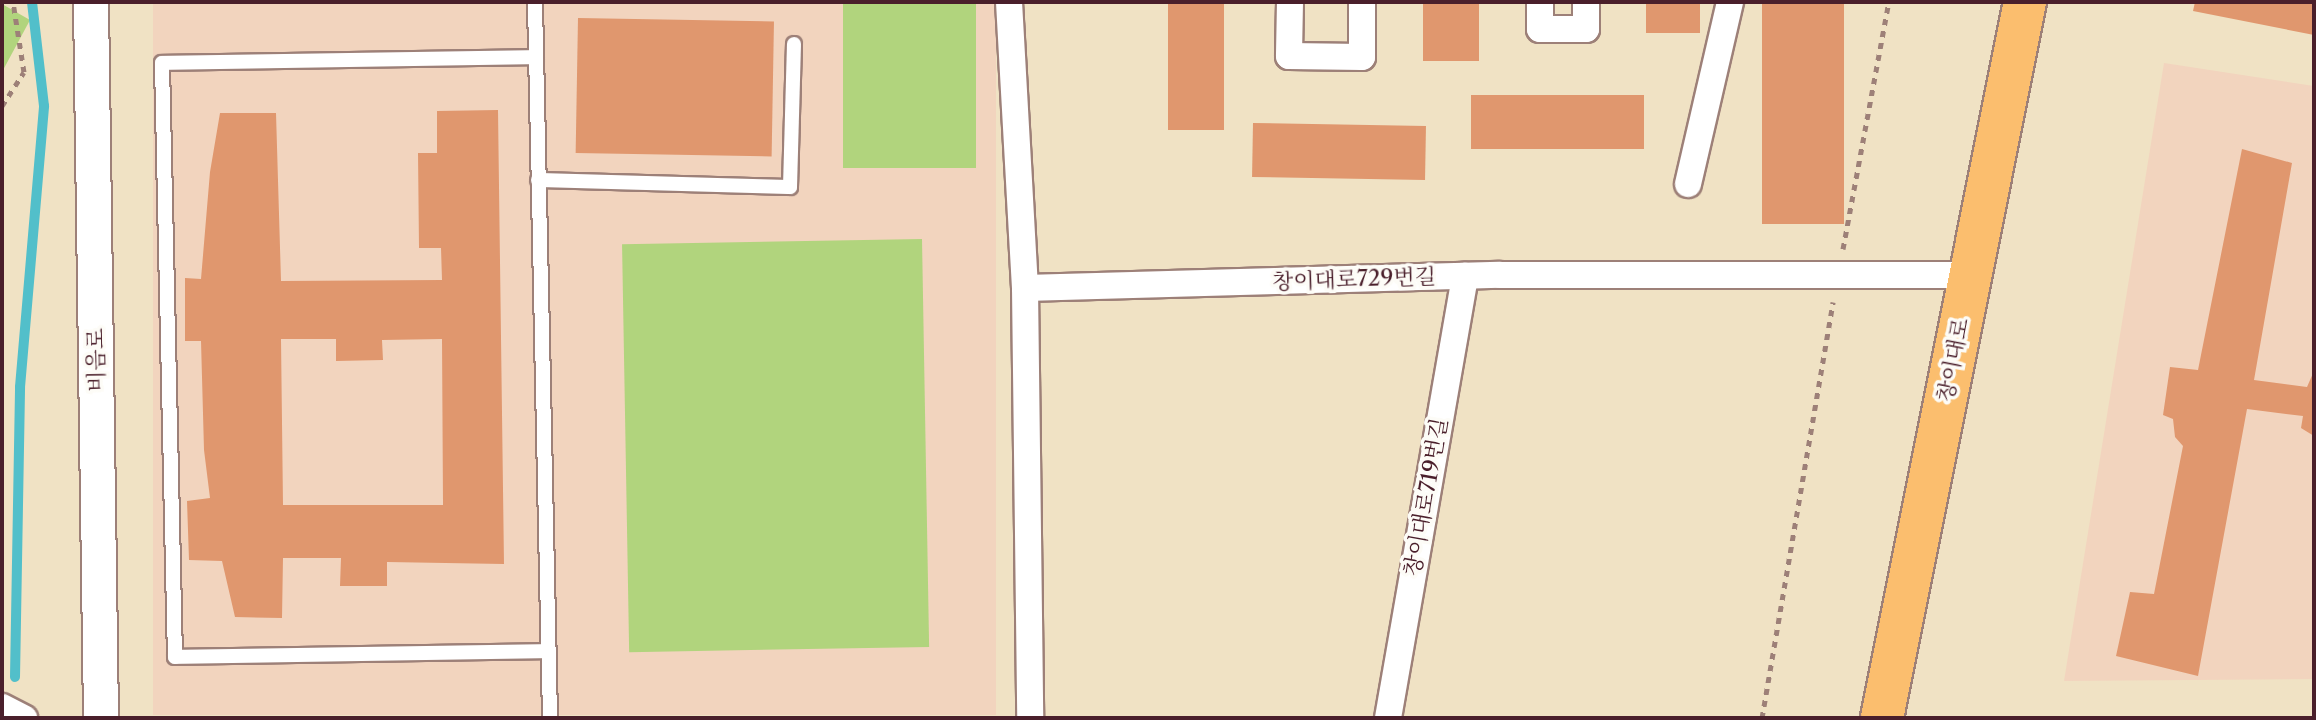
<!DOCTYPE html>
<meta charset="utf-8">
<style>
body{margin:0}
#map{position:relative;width:2316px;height:720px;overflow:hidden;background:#f0e2c4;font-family:"Libre Caslon Text","Noto Serif KR",serif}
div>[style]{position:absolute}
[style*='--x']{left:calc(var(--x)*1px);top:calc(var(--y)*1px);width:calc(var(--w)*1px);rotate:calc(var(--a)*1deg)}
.built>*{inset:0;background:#f2d4be;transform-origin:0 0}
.green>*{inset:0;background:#b1d47d;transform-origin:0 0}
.stream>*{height:10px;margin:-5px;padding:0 5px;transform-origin:5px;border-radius:5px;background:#52bfca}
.building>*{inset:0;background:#e0976e;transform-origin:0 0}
.path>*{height:5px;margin-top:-2.5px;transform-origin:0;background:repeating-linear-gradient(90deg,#9d8078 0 6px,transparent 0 12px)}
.roads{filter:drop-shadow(2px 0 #9d8078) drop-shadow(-2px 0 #9d8078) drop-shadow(0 2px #9d8078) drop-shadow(0 -2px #9d8078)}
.service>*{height:14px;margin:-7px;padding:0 7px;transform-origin:7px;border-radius:7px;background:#fff}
.minor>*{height:26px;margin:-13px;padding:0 13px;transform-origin:13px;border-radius:13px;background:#fff}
.tertiary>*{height:34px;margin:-17px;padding:0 17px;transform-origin:17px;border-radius:17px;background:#fff}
.primary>*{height:42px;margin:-21px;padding:0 21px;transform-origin:21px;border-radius:21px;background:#fbbe6e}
span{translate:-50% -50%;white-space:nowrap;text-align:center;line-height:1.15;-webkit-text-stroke:7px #fdfcf7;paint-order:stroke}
.street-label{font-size:22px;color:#4a1f2b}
.frame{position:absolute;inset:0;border:4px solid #4a1f2b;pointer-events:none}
</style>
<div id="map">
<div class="built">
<div style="left:153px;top:2px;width:843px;height:713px"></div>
<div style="clip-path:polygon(2164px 63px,2314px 86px,2314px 679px,2064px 681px)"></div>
</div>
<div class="green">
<div style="left:843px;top:2px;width:133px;height:166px"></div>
<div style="clip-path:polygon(2px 4px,30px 20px,2px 72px)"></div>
<div style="left:922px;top:239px;width:408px;height:300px;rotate:89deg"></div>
</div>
<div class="stream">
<div style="--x:15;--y:677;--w:290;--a:-89"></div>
<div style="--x:20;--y:387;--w:282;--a:-85.1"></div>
<div style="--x:44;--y:106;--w:105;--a:-96.6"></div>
</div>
<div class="building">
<div style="left:1168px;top:2px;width:56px;height:128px"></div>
<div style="left:1423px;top:2px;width:56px;height:59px"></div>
<div style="left:1646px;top:2px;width:54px;height:31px"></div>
<div style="left:1762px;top:2px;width:82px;height:222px"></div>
<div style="clip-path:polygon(2195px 2px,2314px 2px,2314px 35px,2193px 11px)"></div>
<div style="left:578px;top:18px;width:196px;height:135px;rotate:1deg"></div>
<div style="left:1471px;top:95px;width:173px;height:54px"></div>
<div style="clip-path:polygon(evenodd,498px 110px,504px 564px,387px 562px,387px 586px,340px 586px,341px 558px,283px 558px,282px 618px,235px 617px,222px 561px,189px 560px,187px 501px,210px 498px,204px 450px,201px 341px,185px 341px,185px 278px,201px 279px,210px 172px,220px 113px,276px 113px,281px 281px,442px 280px,441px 248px,419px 248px,418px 153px,437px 153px,437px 111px,498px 110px,281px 339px,336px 339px,336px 361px,383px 360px,382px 340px,442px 339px,443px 505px,283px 505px,281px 339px)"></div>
<div style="left:1253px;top:123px;width:173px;height:54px;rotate:1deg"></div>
<div style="clip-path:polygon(2242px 149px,2292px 163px,2254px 380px,2307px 387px,2314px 371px,2314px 436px,2301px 428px,2303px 416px,2247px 409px,2198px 676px,2116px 656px,2130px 592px,2154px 594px,2183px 446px,2175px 437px,2173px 419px,2163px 415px,2170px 367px,2198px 370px)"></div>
</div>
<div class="path">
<div style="--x:2;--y:106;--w:40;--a:-57.1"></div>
<div style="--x:24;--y:72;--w:71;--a:-98.9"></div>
<div style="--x:1843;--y:249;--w:251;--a:-79.5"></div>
<div style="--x:1762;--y:718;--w:422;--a:-80.3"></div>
</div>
<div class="roads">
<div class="service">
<div style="--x:535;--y:2;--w:716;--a:88.8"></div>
<div style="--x:536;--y:57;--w:374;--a:179.1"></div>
<div style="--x:162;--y:63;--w:594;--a:88.75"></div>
<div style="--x:175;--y:657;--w:373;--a:-0.9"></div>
<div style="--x:538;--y:180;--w:252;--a:1.6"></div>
<div style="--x:790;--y:187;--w:143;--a:-88.4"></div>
</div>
<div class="minor">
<div style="--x:1009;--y:2;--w:286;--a:86.8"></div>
<div style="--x:1025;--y:288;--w:430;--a:89.3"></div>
<div style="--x:1290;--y:2;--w:54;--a:91.1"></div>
<div style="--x:1289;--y:56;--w:73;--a:0.8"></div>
<div style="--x:1362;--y:57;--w:55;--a:-90"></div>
<div style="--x:1540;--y:2;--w:27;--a:90"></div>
<div style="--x:1540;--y:29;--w:46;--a:0"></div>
<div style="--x:1586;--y:29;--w:27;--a:-90"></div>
<div style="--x:1688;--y:184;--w:187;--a:-77"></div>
<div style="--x:1025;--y:288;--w:475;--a:-1.6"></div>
<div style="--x:1500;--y:275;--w:470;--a:0"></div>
<div style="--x:2;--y:707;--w:25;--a:27"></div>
<div style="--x:1388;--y:718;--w:449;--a:-80.1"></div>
</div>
<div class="tertiary">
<div style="--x:91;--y:2;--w:716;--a:89.2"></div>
</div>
<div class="primary">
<div style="--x:1882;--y:718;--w:730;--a:-78.71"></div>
</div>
</div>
<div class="street-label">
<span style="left:1354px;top:279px;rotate:-2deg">창이대로729번길</span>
<span style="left:96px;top:360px;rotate:-91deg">비음로</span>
<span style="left:1953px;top:360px;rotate:-79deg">창이대로</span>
<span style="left:1426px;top:497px;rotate:-80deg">창이대로719번길</span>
</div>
<div class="frame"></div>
</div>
